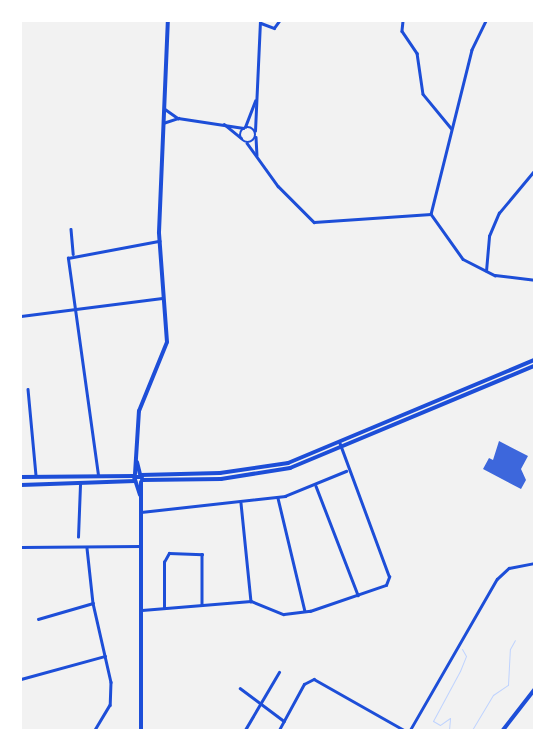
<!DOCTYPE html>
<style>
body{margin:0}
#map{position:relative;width:555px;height:751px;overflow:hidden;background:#f2f2f2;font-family:"Fira Sans",sans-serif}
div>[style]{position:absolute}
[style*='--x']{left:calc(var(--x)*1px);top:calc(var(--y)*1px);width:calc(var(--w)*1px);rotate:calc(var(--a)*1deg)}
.stream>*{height:1px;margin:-0.5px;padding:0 0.5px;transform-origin:0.5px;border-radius:0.5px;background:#bfd3fe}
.building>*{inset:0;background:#3d67dc}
.minor>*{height:2.5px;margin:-1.25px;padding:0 1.25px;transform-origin:1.25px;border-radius:1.25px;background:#1d4ed8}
.minor>.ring{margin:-1.25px;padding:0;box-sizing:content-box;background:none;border:2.5px solid #1d4ed8;border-radius:50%}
.tertiary>*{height:4px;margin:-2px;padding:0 2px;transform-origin:2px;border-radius:2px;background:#1d4ed8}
span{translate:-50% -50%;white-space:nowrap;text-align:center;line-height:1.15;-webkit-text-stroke:5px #fff;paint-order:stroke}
.frame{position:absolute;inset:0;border:22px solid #fff;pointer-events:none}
</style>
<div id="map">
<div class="stream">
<div style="--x:449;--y:730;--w:12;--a:-85"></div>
<div style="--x:450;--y:718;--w:12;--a:145"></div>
<div style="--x:440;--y:725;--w:8;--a:-150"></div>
<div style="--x:433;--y:721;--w:57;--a:-61.6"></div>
<div style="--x:460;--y:671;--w:16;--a:-68"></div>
<div style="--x:466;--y:656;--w:8;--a:-120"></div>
<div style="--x:472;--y:730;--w:41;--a:-59"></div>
<div style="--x:493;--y:695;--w:18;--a:-34"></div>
<div style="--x:508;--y:685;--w:36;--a:-87"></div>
<div style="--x:510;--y:649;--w:10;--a:-61"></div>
</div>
<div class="building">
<div style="clip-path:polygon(499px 441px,528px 456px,521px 469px,526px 480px,521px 489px,483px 469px,489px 458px,493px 460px)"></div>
</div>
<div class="minor">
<div style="--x:403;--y:21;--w:10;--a:96"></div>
<div style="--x:402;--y:31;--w:27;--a:56"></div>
<div style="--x:417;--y:53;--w:41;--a:81.7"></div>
<div style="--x:423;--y:94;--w:44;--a:50.5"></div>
<div style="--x:486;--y:21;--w:32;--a:116"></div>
<div style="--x:472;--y:50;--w:169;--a:104"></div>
<div style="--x:431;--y:214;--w:55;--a:54.6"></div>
<div style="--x:463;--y:259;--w:36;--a:27"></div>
<div style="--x:495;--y:275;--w:39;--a:7"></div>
<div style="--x:261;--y:23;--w:14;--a:21"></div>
<div style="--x:274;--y:28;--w:9;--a:-54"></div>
<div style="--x:165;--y:109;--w:16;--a:35"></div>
<div style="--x:163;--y:123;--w:16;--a:-18"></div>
<div style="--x:178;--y:118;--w:66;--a:8.7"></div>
<div style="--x:224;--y:124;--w:22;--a:39"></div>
<div style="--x:245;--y:127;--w:28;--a:-69"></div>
<div class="ring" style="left:240px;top:127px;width:13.5px;height:13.5px"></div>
<div style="--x:255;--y:131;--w:109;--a:-87.4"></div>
<div style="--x:256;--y:137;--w:18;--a:87"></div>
<div style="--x:247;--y:143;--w:53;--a:54.2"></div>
<div style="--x:278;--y:186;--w:51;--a:45"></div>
<div style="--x:314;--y:222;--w:117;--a:-3.9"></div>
<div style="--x:71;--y:229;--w:25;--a:85"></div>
<div style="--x:486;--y:271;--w:35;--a:-85"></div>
<div style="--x:489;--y:236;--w:25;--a:-67"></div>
<div style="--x:499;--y:213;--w:55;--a:-50.2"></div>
<div style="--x:21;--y:316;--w:142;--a:-7.3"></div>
<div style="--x:28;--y:389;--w:87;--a:84.7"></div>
<div style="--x:98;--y:475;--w:219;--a:-97.9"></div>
<div style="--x:68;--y:258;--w:93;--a:-10.6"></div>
<div style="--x:316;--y:486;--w:117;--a:68.9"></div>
<div style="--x:278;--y:498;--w:116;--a:76.6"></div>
<div style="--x:241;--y:503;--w:99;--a:84.2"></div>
<div style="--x:141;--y:512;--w:145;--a:-6.3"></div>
<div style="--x:285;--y:496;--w:66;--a:-22.3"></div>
<div style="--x:78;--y:537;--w:53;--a:-87.8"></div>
<div style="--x:21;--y:547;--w:120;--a:-0.5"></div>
<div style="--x:87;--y:548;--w:55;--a:83.8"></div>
<div style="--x:93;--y:603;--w:81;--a:77.2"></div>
<div style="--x:111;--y:682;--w:23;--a:92"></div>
<div style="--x:110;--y:705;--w:29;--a:121"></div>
<div style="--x:164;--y:608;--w:46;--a:-90"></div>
<div style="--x:164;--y:562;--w:10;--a:-61"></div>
<div style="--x:169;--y:553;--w:33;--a:2"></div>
<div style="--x:202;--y:554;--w:51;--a:90"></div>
<div style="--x:142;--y:610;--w:109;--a:-4.7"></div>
<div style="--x:251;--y:601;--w:35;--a:22"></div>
<div style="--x:284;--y:614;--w:26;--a:-7"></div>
<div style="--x:310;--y:611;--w:80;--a:-18.9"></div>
<div style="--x:386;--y:585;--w:9;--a:-69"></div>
<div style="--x:389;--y:577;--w:144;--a:-110.3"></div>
<div style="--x:38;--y:619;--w:57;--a:-16.2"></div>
<div style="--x:21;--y:679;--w:87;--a:-15.3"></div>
<div style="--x:240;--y:688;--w:55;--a:36.9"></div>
<div style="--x:245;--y:730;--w:67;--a:-59.6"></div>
<div style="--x:279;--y:730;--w:52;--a:-61.5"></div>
<div style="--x:304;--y:684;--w:11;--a:-27"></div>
<div style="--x:314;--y:679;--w:103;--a:29.5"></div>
<div style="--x:410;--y:730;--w:174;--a:-60.1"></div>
<div style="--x:497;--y:579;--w:16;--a:-43"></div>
<div style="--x:509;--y:568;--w:25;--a:-11"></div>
</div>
<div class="tertiary">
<div style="--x:137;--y:462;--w:12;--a:76"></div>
<div style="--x:135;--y:474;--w:63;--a:-86.4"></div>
<div style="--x:139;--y:411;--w:74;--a:-67.9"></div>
<div style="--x:167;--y:342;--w:110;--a:-94.2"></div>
<div style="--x:159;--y:232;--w:211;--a:-87.6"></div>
<div style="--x:141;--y:475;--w:79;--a:-1.5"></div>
<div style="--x:220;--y:473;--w:69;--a:-8.4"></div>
<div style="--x:288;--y:463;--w:267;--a:-22.7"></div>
<div style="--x:21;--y:477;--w:113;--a:-0.5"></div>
<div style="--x:142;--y:480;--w:79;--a:-0.7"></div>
<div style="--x:221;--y:479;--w:70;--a:-9.1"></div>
<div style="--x:290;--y:468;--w:264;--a:-22.7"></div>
<div style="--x:21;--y:485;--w:114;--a:-2"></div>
<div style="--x:140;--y:495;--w:19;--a:-108"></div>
<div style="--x:134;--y:477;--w:8;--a:0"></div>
<div style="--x:141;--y:730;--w:248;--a:-90"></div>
<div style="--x:503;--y:730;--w:51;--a:-52.2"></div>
</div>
<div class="frame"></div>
</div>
